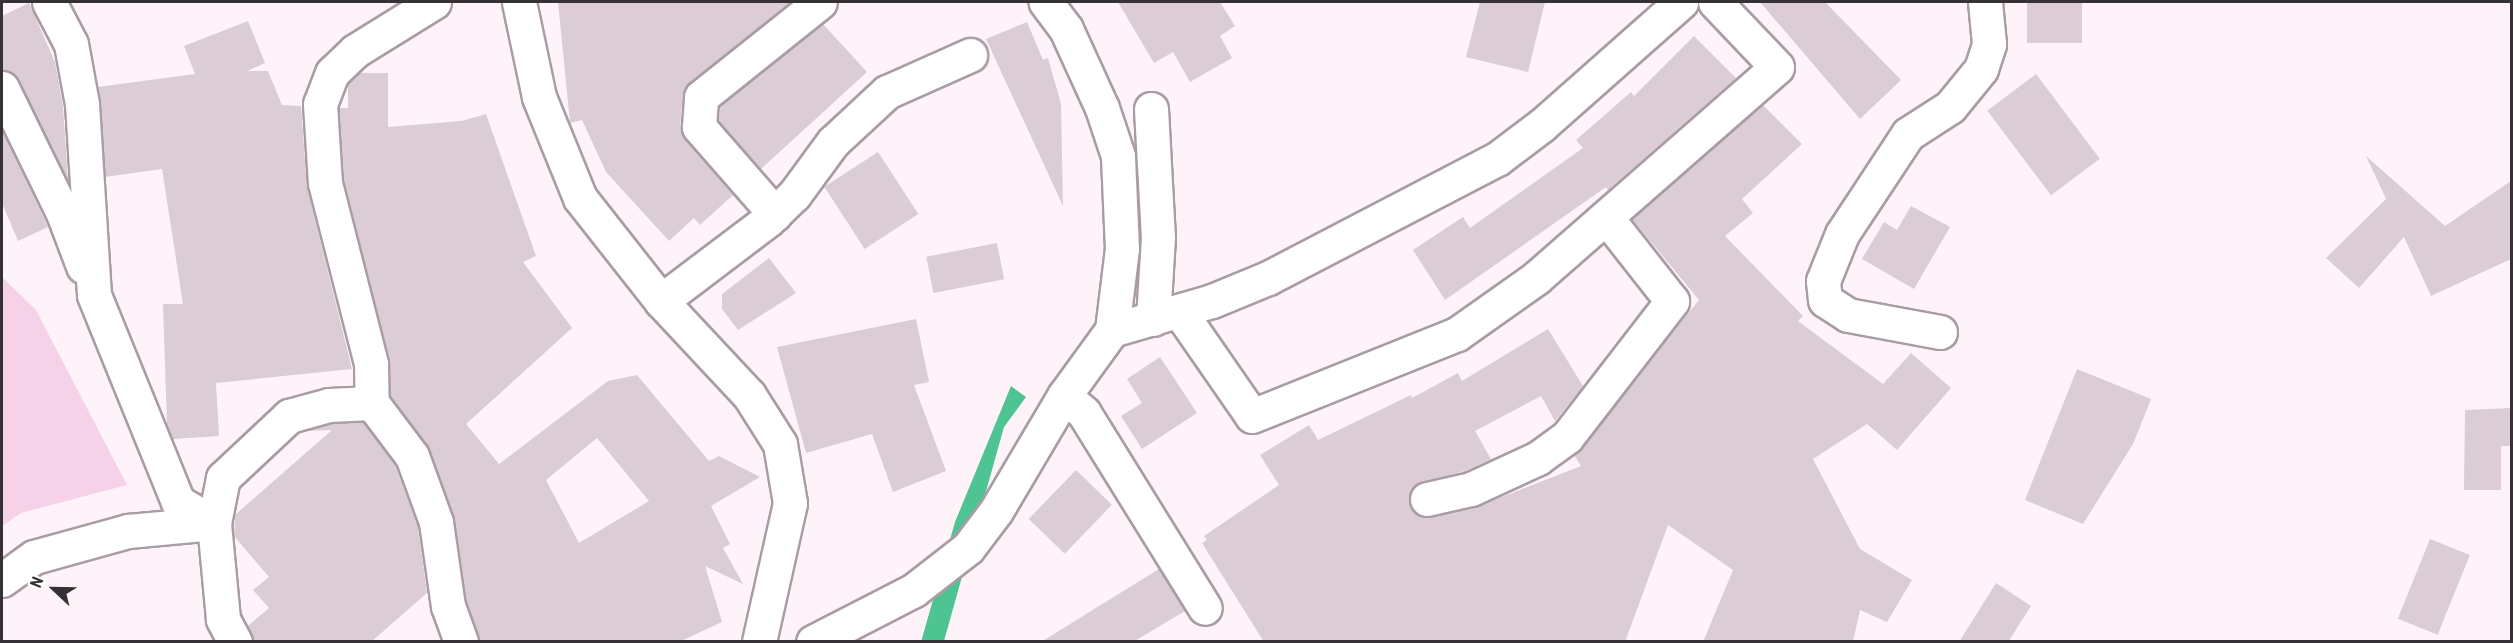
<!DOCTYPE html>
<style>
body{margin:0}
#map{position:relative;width:2513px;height:643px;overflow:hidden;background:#fff3fa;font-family:"Roboto Condensed",sans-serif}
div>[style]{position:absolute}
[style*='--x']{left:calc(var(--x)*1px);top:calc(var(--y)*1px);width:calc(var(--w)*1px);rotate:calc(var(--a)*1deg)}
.green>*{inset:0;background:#f5d2e8}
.water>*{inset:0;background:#4dc492}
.building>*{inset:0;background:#dbccd5;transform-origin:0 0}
.roads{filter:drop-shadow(2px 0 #aa9ca4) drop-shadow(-2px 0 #aa9ca4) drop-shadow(0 2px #aa9ca4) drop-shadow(0 -2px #aa9ca4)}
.minor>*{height:33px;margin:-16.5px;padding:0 16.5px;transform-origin:16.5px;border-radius:16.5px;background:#fff}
span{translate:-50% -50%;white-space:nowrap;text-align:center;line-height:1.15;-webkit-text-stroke:4.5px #fff;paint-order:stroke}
.frame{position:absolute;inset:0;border:3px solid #363134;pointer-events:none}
.north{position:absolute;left:24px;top:559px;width:60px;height:60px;-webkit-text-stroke:4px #fff;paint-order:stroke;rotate:292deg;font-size:16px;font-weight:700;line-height:24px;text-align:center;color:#363134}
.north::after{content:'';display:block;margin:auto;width:21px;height:27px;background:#363134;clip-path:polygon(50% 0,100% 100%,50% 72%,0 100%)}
</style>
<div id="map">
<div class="green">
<div style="clip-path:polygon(2px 277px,36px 310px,127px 485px,21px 513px,2px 526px)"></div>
</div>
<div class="water">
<div style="clip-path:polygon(1011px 386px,1026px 397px,1004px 427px,944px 641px,921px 642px,955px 522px)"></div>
</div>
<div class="building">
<div style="clip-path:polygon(558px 2px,791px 2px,684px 89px,680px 126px,684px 139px,733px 195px,700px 225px,694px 218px,669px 241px,606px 172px,582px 120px,570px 123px)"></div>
<div style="clip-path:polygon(1118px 2px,1220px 2px,1235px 26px,1220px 36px,1232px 58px,1190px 82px,1173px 52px,1154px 63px)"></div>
<div style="clip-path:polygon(1480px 2px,1545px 2px,1528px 72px,1466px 57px)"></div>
<div style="clip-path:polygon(1760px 2px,1825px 2px,1901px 80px,1860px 119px)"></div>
<div style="left:2027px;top:2px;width:55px;height:41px"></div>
<div style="clip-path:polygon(29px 3px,55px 62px,63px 106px,68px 181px,19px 80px,12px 72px,2px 70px,2px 16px)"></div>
<div style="clip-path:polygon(248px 21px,265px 63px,247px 71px,268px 71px,282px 105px,301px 106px,307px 187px,352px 369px,216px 383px,219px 436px,173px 439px,167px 426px,163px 304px,183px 304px,162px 169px,105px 177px,98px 87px,195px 74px,184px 46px)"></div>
<div style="clip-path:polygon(1027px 22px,1043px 60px,1048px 58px,1061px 104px,1063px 206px,986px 39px)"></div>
<div style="clip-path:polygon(823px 24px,867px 72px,761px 169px,718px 121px,719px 106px)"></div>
<div style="clip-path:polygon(1694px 36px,1736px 78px,1608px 190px,1606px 187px,1445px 300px,1413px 250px,1463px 217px,1470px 228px,1583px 148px,1576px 140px,1631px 92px,1634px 96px)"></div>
<div style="clip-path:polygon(evenodd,360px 73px,388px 73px,388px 127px,461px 121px,486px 114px,536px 256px,523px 262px,572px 328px,466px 424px,499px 464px,608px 381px,637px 375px,709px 461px,719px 456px,760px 477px,711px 506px,730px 544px,723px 548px,743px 584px,705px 566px,722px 622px,679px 642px,479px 642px,466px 601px,454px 516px,429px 449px,391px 397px,389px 359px,344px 180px,339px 108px,348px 108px,348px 83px,360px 73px,597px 438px,649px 501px,579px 543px,546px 480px,597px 438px)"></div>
<div style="left:2036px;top:74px;width:106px;height:61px;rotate:53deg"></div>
<div style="clip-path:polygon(1763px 105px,1802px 144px,1742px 199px,1753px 213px,1725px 236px,1803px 316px,1798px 321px,1883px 384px,1911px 353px,1951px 388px,1897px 450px,1867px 424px,1813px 459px,1860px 549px,1912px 580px,1887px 622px,1860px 610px,1853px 642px,1703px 642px,1733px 570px,1668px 525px,1625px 642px,1264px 642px,1202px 543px,1207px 540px,1204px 536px,1279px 485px,1260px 455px,1309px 425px,1318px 440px,1411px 395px,1412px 398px,1458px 373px,1462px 381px,1548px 329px,1583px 386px,1555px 421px,1541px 396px,1475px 431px,1491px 459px,1465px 471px,1415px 485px,1409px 504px,1421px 517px,1431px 517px,1479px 506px,1581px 466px,1574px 455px,1699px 300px,1632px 219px)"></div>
<div style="clip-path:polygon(2px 130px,48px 227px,18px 241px,2px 203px)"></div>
<div style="left:878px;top:152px;width:74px;height:64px;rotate:57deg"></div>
<div style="clip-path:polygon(2366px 156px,2445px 226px,2511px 181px,2511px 259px,2431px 296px,2404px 237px,2359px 288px,2326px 258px,2386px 199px)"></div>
<div style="clip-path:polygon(1911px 206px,1950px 227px,1914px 289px,1862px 259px,1884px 222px,1897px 230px)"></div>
<div style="left:997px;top:243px;width:37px;height:72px;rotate:79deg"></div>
<div style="clip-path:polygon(769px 258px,796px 293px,738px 330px,722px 309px,722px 294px)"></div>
<div style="clip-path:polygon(916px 319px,929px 382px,914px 385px,946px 471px,893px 492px,872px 434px,806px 453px,777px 347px)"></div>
<div style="clip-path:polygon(1160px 357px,1197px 413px,1142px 449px,1121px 416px,1142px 403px,1127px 379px)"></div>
<div style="clip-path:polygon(2077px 369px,2151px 399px,2133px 444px,2083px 524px,2025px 500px)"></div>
<div style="clip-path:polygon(2511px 408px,2511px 446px,2501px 446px,2501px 490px,2464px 490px,2465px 410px)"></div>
<div style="clip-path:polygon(363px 422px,395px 465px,418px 527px,427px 593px,371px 642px,254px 642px,248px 626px,269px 608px,253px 590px,269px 577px,234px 536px,235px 515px,332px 430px,306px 431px,332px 424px)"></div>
<div style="left:1076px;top:470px;width:50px;height:68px;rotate:44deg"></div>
<div style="left:2430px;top:539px;width:43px;height:86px;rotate:22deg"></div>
<div style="clip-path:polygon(1159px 569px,1185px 611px,1133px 642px,1041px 642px)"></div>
<div style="clip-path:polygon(1996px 583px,2031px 606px,2008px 642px,1959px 642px)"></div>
</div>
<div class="roads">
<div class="minor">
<div style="--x:49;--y:2;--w:47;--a:62.4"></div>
<div style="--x:71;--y:44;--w:61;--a:79.6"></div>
<div style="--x:82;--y:104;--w:191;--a:86.4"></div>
<div style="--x:94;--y:295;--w:223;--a:67.9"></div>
<div style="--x:178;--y:502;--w:42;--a:30.3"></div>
<div style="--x:434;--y:2;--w:93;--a:148.2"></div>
<div style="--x:355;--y:51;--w:32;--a:136"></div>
<div style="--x:332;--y:73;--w:33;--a:111"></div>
<div style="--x:320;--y:104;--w:79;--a:86.4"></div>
<div style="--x:325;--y:183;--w:187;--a:75.7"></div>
<div style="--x:371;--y:364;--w:39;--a:89"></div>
<div style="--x:372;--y:403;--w:66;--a:53"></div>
<div style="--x:412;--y:456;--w:70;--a:70"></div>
<div style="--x:436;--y:522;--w:85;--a:81.9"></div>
<div style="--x:448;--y:606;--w:38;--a:70"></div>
<div style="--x:519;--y:2;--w:97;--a:78.1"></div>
<div style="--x:539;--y:97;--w:109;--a:67.9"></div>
<div style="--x:580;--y:198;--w:131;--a:51.8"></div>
<div style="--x:661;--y:301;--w:129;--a:46.9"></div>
<div style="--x:749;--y:395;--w:58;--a:57.7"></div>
<div style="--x:780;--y:444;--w:60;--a:80.4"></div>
<div style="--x:790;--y:503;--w:142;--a:102.6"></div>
<div style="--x:2;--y:88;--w:139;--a:64"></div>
<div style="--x:63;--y:213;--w:57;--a:69.3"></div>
<div style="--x:1151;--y:109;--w:128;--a:86.9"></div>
<div style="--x:1158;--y:237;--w:82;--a:93.5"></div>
<div style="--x:775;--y:214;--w:116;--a:-131.1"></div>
<div style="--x:699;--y:127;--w:30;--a:-86"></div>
<div style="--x:701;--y:97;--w:152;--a:-38.6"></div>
<div style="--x:661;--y:301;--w:134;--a:-37.1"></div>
<div style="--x:768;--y:220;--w:36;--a:-44"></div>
<div style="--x:794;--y:195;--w:66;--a:-53.7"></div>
<div style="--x:833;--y:142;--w:74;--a:-42.8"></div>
<div style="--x:887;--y:92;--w:91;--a:-24"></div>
<div style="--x:1180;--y:312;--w:126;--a:55.3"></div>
<div style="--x:1252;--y:416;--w:221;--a:-21.8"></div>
<div style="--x:1457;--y:334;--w:97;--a:-35.3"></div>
<div style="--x:1536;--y:278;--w:320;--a:-41.2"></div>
<div style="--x:1777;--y:67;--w:90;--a:-133.6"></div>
<div style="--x:1112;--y:330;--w:104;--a:-16.2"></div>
<div style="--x:1212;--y:301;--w:61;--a:-22.3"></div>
<div style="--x:1268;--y:278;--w:258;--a:-27.5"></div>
<div style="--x:1497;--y:159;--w:56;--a:-37.1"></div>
<div style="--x:1542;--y:125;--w:186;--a:-41.5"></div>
<div style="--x:1940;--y:332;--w:94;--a:-169.5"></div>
<div style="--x:1848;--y:315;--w:27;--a:-147"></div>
<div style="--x:1825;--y:300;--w:19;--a:-96"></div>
<div style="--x:1823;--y:281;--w:51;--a:-68"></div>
<div style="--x:1842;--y:234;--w:120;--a:-56.6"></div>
<div style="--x:1908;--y:134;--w:50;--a:-32.7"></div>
<div style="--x:1950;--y:107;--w:49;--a:-50.8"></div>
<div style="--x:1981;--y:69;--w:26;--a:-72"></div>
<div style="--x:1989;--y:44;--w:42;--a:-95.4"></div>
<div style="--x:1064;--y:396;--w:26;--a:40"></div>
<div style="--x:1084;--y:413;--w:229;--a:58.2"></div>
<div style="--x:1427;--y:499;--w:45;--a:-12.8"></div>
<div style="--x:1471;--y:489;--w:74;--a:-24.8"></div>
<div style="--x:1538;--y:458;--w:36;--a:-36"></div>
<div style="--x:1567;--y:437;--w:172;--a:-52.3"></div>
<div style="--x:1672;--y:301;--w:107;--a:-128.2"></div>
<div style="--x:2;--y:580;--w:39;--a:-36"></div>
<div style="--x:34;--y:557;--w:98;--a:-15.5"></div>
<div style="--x:128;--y:531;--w:86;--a:-5.3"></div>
<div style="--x:235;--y:642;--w:26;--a:-118"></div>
<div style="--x:223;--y:619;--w:96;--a:-95.4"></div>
<div style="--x:214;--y:523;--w:46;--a:-78.7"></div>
<div style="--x:223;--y:478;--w:91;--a:-43.2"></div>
<div style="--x:289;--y:416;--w:41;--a:-15.4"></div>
<div style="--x:329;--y:405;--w:43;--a:-2.7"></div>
<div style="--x:813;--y:642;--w:114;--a:-27.2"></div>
<div style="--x:914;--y:590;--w:68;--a:-37.9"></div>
<div style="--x:968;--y:548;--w:46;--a:-52.9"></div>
<div style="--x:996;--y:511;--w:134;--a:-59.4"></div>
<div style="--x:1064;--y:396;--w:82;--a:-54"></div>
<div style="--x:1112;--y:330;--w:82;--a:-83"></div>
<div style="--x:1122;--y:249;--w:93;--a:-92.5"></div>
<div style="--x:1118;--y:156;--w:51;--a:-108.4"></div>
<div style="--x:1102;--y:108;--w:87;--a:-114.5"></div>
<div style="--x:1066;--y:29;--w:34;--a:-127"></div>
</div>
</div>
<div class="frame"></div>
<div class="north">N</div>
</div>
